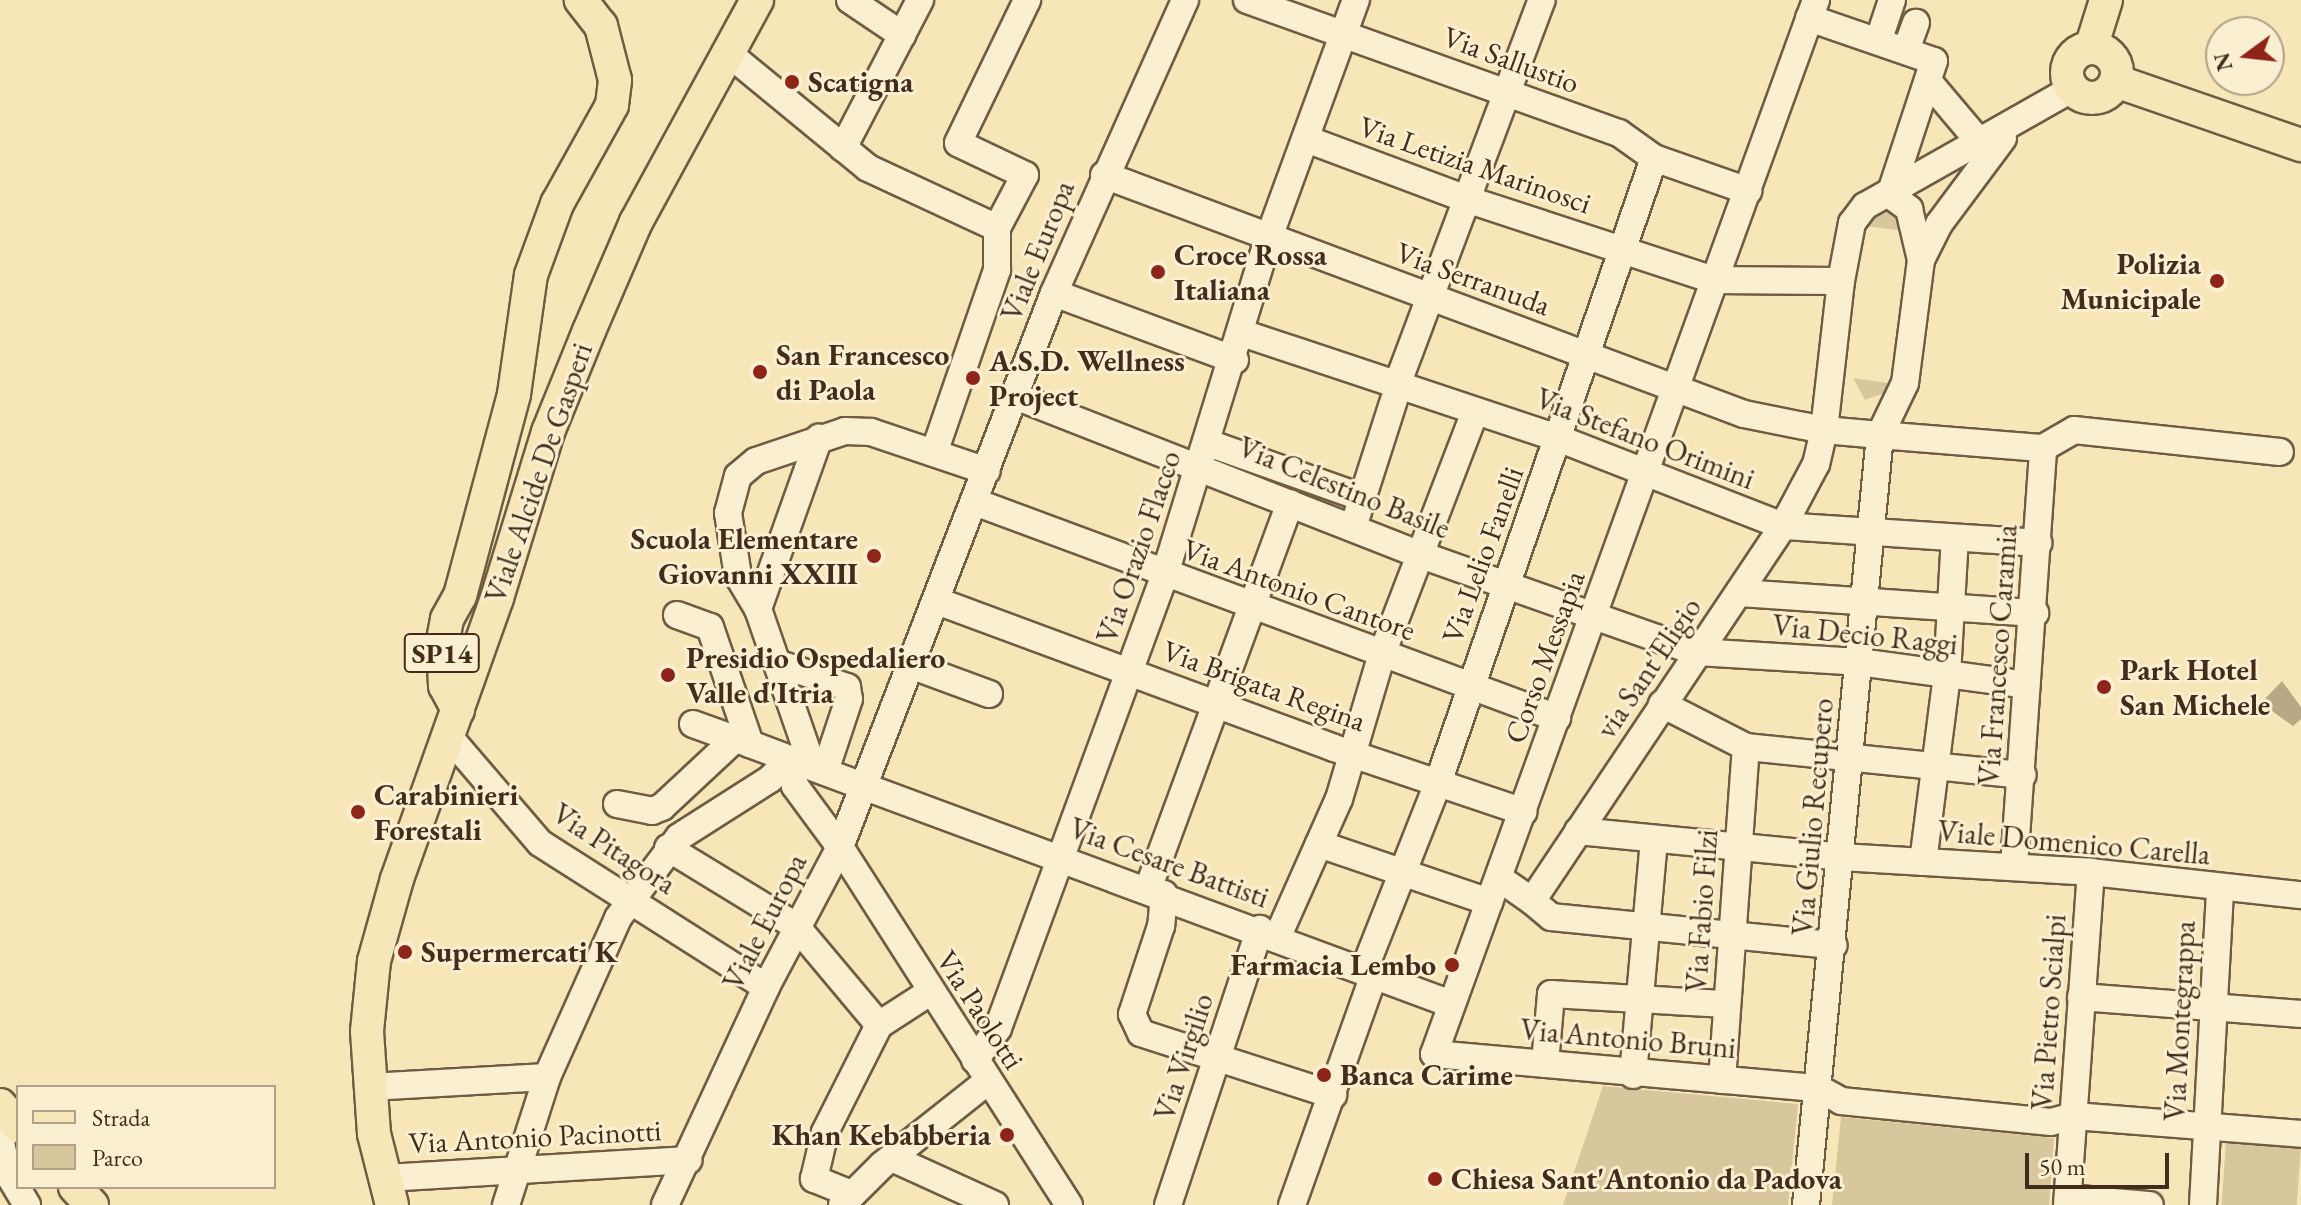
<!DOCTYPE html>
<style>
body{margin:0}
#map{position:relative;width:2301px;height:1205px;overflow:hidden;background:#f7e7b8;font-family:"EB Garamond",serif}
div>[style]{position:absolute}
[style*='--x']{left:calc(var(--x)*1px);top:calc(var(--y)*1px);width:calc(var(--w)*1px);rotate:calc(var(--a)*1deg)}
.green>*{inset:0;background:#d8c79d;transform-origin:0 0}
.water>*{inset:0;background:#baa783}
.roads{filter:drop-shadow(2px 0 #705b43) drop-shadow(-2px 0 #705b43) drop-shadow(0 2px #705b43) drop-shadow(0 -2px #705b43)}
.minor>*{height:26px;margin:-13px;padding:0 13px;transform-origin:13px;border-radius:13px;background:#faefd1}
.major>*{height:32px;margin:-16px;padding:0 16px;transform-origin:16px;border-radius:16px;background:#f7e7b8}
.major>.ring{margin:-16px;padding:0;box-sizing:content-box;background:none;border:32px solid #f7e7b8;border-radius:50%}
.dots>*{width:22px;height:22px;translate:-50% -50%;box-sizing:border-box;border:4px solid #faefd1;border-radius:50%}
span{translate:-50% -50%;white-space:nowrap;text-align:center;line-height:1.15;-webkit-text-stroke:6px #faefd1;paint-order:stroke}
.shield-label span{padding:2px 6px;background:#faefd1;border:2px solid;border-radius:6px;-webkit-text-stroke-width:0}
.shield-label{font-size:28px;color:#432c1c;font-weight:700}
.street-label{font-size:30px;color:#432c1c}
.poi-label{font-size:30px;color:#432c1c;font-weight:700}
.left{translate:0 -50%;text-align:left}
.right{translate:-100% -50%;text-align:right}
.legend{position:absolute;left:16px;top:1085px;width:260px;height:104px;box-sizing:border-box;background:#faefd1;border:2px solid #b1a189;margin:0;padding:10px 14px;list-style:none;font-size:24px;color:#432c1c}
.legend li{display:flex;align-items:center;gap:16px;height:40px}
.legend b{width:40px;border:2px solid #b1a189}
.north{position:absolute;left:2205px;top:16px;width:80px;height:80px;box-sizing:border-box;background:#faefd1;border:2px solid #b1a189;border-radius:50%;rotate:255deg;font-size:22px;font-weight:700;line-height:32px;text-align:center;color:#432c1c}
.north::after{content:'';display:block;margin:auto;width:28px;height:36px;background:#8f2418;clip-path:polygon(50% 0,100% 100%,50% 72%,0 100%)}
.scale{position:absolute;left:2025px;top:1153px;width:144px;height:36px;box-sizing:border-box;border:4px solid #432c1c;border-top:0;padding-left:10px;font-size:24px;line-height:28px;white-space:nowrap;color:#432c1c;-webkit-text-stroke:6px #faefd1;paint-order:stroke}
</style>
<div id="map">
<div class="green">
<div style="clip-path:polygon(1889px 208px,1896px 211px,1905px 231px,1865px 226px,1868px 218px)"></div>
<div style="clip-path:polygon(1853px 378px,1888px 383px,1887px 392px,1865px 400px)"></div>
<div style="clip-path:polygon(1603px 1086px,1798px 1104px,1788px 1205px,1563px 1205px)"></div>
<div style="clip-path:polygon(1841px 1117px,2054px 1138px,2049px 1205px,1832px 1205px)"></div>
<div style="left:2226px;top:1142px;width:75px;height:63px;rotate:4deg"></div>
</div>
<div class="water">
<div style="clip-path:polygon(2282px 681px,2301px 707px,2301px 719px,2293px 726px,2261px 703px)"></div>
</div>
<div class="roads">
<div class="minor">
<div style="--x:850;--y:0;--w:63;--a:33.9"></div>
<div style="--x:1247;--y:0;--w:395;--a:19.7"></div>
<div style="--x:1619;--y:133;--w:43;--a:35.5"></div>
<div style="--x:1654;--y:158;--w:100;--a:19.3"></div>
<div style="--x:1816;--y:0;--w:1121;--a:109.92"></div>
<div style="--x:1434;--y:1054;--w:386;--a:5.1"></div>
<div style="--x:1818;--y:1088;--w:26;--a:29"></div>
<div style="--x:1841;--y:1101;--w:211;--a:5.7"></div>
<div style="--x:2051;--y:1122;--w:24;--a:-15"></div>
<div style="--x:2074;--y:1116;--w:228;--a:4.5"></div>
<div style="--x:1809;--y:18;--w:132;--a:19"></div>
<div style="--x:1934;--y:61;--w:141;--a:108.2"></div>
<div style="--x:1879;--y:39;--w:41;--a:-71.6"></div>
<div style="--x:1906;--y:50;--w:29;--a:-70"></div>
<div style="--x:728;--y:53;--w:181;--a:39.4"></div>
<div style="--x:868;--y:168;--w:142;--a:24.9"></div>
<div style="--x:1928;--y:81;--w:82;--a:49.9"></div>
<div style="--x:1306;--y:139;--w:174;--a:20.5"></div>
<div style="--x:1469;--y:200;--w:258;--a:18.1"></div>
<div style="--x:1714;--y:280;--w:127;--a:0.5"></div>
<div style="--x:843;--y:148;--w:167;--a:-62.5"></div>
<div style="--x:1104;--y:175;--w:683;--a:20.48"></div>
<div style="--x:1744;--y:414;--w:82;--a:11.3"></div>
<div style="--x:1824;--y:430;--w:35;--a:103"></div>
<div style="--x:1816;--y:464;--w:70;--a:118"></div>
<div style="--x:1783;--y:526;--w:451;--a:123.8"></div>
<div style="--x:1532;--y:901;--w:40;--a:-145.1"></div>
<div style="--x:1890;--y:195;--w:24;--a:36"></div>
<div style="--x:1909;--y:209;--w:52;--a:76.8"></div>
<div style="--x:1921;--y:260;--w:124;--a:97.4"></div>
<div style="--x:1905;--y:383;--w:58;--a:115.7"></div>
<div style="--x:1880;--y:435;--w:56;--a:-174.9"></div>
<div style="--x:1824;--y:430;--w:150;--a:-83.5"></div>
<div style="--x:1841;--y:281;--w:59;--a:-79.3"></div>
<div style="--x:1852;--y:223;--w:21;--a:-53"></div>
<div style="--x:1865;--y:206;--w:238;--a:-29.5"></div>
<div style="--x:1921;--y:260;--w:40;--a:-63.4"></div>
<div style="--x:1939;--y:224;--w:107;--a:-53.3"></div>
<div style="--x:1054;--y:293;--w:193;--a:20.3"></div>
<div style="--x:1242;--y:333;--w:335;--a:18.4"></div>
<div style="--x:1560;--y:439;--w:239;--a:21.3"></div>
<div style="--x:1783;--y:526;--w:256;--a:3.8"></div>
<div style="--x:1397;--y:385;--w:411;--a:-69.4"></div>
<div style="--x:1015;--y:396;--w:436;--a:21.4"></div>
<div style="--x:1421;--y:555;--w:293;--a:19.4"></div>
<div style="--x:1697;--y:652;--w:162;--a:3.5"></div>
<div style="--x:1859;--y:662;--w:169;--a:7.8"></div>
<div style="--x:1208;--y:443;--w:164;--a:19.5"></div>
<div style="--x:2043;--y:448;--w:36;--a:-30"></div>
<div style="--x:2074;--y:430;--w:207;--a:6.1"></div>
<div style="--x:934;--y:453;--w:194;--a:-71"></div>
<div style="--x:997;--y:270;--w:42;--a:-90"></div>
<div style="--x:997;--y:228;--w:60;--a:-62.2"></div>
<div style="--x:1025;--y:175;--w:74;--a:-154.5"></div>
<div style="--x:958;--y:143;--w:159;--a:-64.2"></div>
<div style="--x:975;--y:502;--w:621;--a:20.36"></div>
<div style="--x:1357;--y:515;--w:121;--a:-72.2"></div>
<div style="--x:1740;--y:593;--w:296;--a:3.9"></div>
<div style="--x:937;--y:601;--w:423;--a:20.3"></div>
<div style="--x:1334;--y:748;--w:200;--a:18.6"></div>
<div style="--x:758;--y:609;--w:182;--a:-70.4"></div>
<div style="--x:677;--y:615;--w:35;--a:20"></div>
<div style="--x:710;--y:627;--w:124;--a:71.1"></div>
<div style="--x:750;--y:744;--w:43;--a:20.6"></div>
<div style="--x:790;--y:759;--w:27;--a:80"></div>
<div style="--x:795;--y:786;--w:76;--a:53.6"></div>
<div style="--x:840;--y:847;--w:425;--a:57.4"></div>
<div style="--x:777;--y:663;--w:74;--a:18.9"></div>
<div style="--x:847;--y:687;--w:12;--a:81"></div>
<div style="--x:849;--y:699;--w:76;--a:108.4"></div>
<div style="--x:913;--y:666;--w:81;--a:20.2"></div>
<div style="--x:1662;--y:704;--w:94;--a:27.1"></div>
<div style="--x:1746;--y:747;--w:278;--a:5.8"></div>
<div style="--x:693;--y:724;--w:45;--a:19.7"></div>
<div style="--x:450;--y:738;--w:138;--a:49.4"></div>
<div style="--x:540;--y:843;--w:268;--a:32.5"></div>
<div style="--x:812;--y:765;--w:165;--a:-109.1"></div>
<div style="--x:758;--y:609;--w:39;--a:-121"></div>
<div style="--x:738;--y:576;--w:64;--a:-99"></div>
<div style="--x:728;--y:513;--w:38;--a:-75"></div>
<div style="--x:738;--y:476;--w:23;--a:-40"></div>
<div style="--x:756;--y:461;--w:94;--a:-18.6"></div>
<div style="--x:845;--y:431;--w:26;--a:2"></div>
<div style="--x:871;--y:432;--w:122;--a:18.6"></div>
<div style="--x:617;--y:804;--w:36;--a:11"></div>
<div style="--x:652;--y:811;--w:11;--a:-22"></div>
<div style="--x:662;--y:807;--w:100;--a:-43"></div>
<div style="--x:735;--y:739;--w:16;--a:18"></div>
<div style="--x:1578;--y:831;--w:264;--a:5.6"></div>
<div style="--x:1841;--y:857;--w:250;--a:3.4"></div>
<div style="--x:2091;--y:872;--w:211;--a:6.3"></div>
<div style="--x:1319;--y:844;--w:180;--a:18.8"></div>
<div style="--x:668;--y:848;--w:150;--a:31.4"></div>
<div style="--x:796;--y:926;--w:129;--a:50"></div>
<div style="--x:1923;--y:862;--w:189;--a:-82.7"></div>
<div style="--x:1947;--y:675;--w:137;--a:-86.7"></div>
<div style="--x:2014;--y:866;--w:419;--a:-86"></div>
<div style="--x:1148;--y:889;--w:411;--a:-69.8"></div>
<div style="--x:1164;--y:894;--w:32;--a:95"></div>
<div style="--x:1161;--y:926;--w:93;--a:108.2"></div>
<div style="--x:1132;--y:1014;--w:21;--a:65"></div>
<div style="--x:1141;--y:1033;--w:202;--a:17.9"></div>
<div style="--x:1532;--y:901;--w:25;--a:40"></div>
<div style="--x:1551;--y:917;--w:284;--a:5.7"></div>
<div style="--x:1277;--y:938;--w:152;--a:-66"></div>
<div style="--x:1339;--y:799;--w:151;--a:-73.5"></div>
<div style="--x:1382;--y:654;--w:259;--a:-69"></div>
<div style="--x:1364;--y:970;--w:201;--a:-68.4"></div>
<div style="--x:1438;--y:783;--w:661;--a:-70.93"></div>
<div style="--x:2081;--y:997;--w:221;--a:4.4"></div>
<div style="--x:975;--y:1060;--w:39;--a:-54"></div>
<div style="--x:998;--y:1028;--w:484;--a:-69.8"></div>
<div style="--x:1165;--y:574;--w:350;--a:-72.9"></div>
<div style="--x:1268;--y:240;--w:256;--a:-69.9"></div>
<div style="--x:1545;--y:1064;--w:70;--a:-85.1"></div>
<div style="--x:1551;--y:994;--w:176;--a:3.3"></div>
<div style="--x:1633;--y:1075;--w:237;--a:-84.9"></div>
<div style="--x:1722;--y:1080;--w:334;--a:-85.9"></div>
<div style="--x:369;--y:1087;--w:178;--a:-3.2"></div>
<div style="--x:6;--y:1113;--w:31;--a:99"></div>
<div style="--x:1;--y:1144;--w:32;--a:76"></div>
<div style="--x:9;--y:1175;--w:35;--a:59"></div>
<div style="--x:894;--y:1159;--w:111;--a:24.5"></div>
<div style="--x:386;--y:1178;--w:303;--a:-3.4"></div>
<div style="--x:849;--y:1193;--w:38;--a:-158"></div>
<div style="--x:814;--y:1179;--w:48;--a:-76.8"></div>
<div style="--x:825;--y:1132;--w:120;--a:-63.2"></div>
<div style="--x:879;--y:1025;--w:61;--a:-32.9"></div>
<div style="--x:2068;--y:1198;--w:82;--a:4.9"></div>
<div style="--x:506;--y:1205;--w:134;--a:-72.2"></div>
<div style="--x:547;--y:1077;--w:174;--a:-65.9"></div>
<div style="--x:618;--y:918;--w:101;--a:-53"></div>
<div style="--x:679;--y:837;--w:108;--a:-32.5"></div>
<div style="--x:770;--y:779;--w:28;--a:-45"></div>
<div style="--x:790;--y:759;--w:705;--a:20.34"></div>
<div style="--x:665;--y:1205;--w:240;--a:-65.1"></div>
<div style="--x:766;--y:987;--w:158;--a:-62.1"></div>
<div style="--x:840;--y:847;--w:594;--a:-68.88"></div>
<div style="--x:1054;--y:293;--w:321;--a:-65.9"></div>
<div style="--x:842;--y:1205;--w:57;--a:-45"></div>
<div style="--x:882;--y:1165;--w:135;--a:-38.4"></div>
<div style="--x:1168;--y:1205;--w:291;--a:-71.6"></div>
<div style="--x:1292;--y:1205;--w:244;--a:-70.4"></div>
<div style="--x:1806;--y:1205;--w:774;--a:-84.51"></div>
<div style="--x:1880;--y:435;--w:164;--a:4.6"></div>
<div style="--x:2067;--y:1205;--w:334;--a:-85.9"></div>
<div style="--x:2203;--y:1205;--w:318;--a:-86.9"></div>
</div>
<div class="major">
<div class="ring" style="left:2067px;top:48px;width:18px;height:18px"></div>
<div style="--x:2091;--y:48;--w:50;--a:-72.6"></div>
<div style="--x:2116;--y:81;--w:196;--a:19.1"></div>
<div style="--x:458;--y:710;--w:27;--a:-118"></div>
<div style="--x:445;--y:686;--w:46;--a:-92.5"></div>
<div style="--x:443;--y:640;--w:21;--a:-79"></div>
<div style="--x:447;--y:619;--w:26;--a:-61"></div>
<div style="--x:460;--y:596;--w:209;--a:-75"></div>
<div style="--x:514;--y:394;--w:120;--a:-81.9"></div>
<div style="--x:531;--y:275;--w:76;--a:-69.9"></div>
<div style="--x:557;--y:204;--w:113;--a:-60.9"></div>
<div style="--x:612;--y:105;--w:25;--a:-83"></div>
<div style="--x:615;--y:80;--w:56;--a:-104.5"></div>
<div style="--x:601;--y:26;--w:33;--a:-128"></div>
<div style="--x:0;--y:1105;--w:28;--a:49"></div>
<div style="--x:75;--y:1187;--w:25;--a:47"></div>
<div style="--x:392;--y:1205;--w:73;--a:-104.2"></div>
<div style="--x:374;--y:1134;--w:103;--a:-93.9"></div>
<div style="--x:367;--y:1031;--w:70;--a:-84.3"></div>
<div style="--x:374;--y:961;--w:85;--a:-74.3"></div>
<div style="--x:397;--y:879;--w:298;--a:-70.4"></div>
<div style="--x:497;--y:598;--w:174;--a:-72.9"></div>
<div style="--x:548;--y:432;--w:109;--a:-67.9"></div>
<div style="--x:589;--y:331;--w:119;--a:-66.7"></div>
<div style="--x:636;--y:222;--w:253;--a:-61.4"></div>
</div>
</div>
<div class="dots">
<div style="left:792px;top:82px;background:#8f2418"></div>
<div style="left:1158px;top:272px;background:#8f2418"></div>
<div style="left:2217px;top:281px;background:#8f2418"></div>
<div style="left:760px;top:372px;background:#8f2418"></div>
<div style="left:973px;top:378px;background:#8f2418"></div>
<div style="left:874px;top:556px;background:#8f2418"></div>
<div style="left:668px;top:675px;background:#8f2418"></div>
<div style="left:2104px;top:687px;background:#8f2418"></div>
<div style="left:358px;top:812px;background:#8f2418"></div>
<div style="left:405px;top:952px;background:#8f2418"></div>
<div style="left:1452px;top:965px;background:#8f2418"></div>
<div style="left:1324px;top:1075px;background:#8f2418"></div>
<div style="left:1007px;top:1135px;background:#8f2418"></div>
<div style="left:1435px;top:1179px;background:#8f2418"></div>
</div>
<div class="shield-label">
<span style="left:442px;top:653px">SP14</span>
</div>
<div class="street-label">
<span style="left:1511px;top:60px;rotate:20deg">Via Sallustio</span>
<span style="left:1475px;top:165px;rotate:19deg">Via Letizia Marinosci</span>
<span style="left:1038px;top:251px;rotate:-68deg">Viale Europa</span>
<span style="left:1473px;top:279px;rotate:20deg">Via Serranuda</span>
<span style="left:1645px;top:439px;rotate:21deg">Via Stefano Orimini</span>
<span style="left:539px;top:473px;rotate:-71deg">Viale Alcide De Gasperi</span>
<span style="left:1344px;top:488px;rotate:22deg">Via Celestino Basile</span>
<span style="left:1139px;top:547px;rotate:-71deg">Via Orazio Flacco</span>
<span style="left:1483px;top:555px;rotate:-70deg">Via Lelio Fanelli</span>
<span style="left:1299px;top:590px;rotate:20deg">Via Antonio Cantore</span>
<span style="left:1865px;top:635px;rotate:6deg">Via Decio Raggi</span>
<span style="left:1998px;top:655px;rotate:-86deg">Via Francesco Caramia</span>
<span style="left:1545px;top:657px;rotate:-70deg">Corso Messapia</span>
<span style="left:1649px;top:668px;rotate:-56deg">via Sant'Eligio</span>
<span style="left:1264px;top:686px;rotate:20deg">Via Brigata Regina</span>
<span style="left:1813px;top:817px;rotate:-85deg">Via Giulio Recupero</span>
<span style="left:2074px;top:843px;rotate:5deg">Viale Domenico Carella</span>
<span style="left:614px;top:849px;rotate:33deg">Via Pitagora</span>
<span style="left:1169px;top:863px;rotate:20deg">Via Cesare Battisti</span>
<span style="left:1702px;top:911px;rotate:-86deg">Via Fabio Filzi</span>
<span style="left:765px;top:922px;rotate:-63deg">Viale Europa</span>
<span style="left:980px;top:1010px;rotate:57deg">Via Paolotti</span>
<span style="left:2049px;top:1012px;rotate:-86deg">Via Pietro Scialpi</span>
<span style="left:2180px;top:1021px;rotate:-87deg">Via Montegrappa</span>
<span style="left:1628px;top:1039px;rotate:5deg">Via Antonio Bruni</span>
<span style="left:1184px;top:1057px;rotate:-72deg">Via Virgilio</span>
<span style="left:535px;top:1137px;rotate:-3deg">Via Antonio Pacinotti</span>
</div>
<div class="poi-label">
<span class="left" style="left:808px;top:82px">Scatigna</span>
<span class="left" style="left:1174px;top:272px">Croce Rossa<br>Italiana</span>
<span class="right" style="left:2201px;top:281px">Polizia<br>Municipale</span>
<span class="left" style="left:776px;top:372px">San Francesco<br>di Paola</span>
<span class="left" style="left:989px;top:378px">A.S.D. Wellness<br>Project</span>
<span class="right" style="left:858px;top:556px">Scuola Elementare<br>Giovanni XXIII</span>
<span class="left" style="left:686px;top:675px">Presidio Ospedaliero<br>Valle d'Itria</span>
<span class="left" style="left:2120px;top:687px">Park Hotel<br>San Michele</span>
<span class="left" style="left:374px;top:812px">Carabinieri<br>Forestali</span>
<span class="left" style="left:421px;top:952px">Supermercati K</span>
<span class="right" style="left:1436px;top:965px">Farmacia Lembo</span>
<span class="left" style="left:1340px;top:1075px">Banca Carime</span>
<span class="right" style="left:991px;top:1135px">Khan Kebabberia</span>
<span class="left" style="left:1451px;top:1179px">Chiesa Sant'Antonio da Padova</span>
</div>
<ul class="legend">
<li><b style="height:10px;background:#f7e7b8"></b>Strada</li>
<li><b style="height:22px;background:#d8c79d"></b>Parco</li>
</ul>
<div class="north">N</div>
<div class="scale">50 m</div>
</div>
